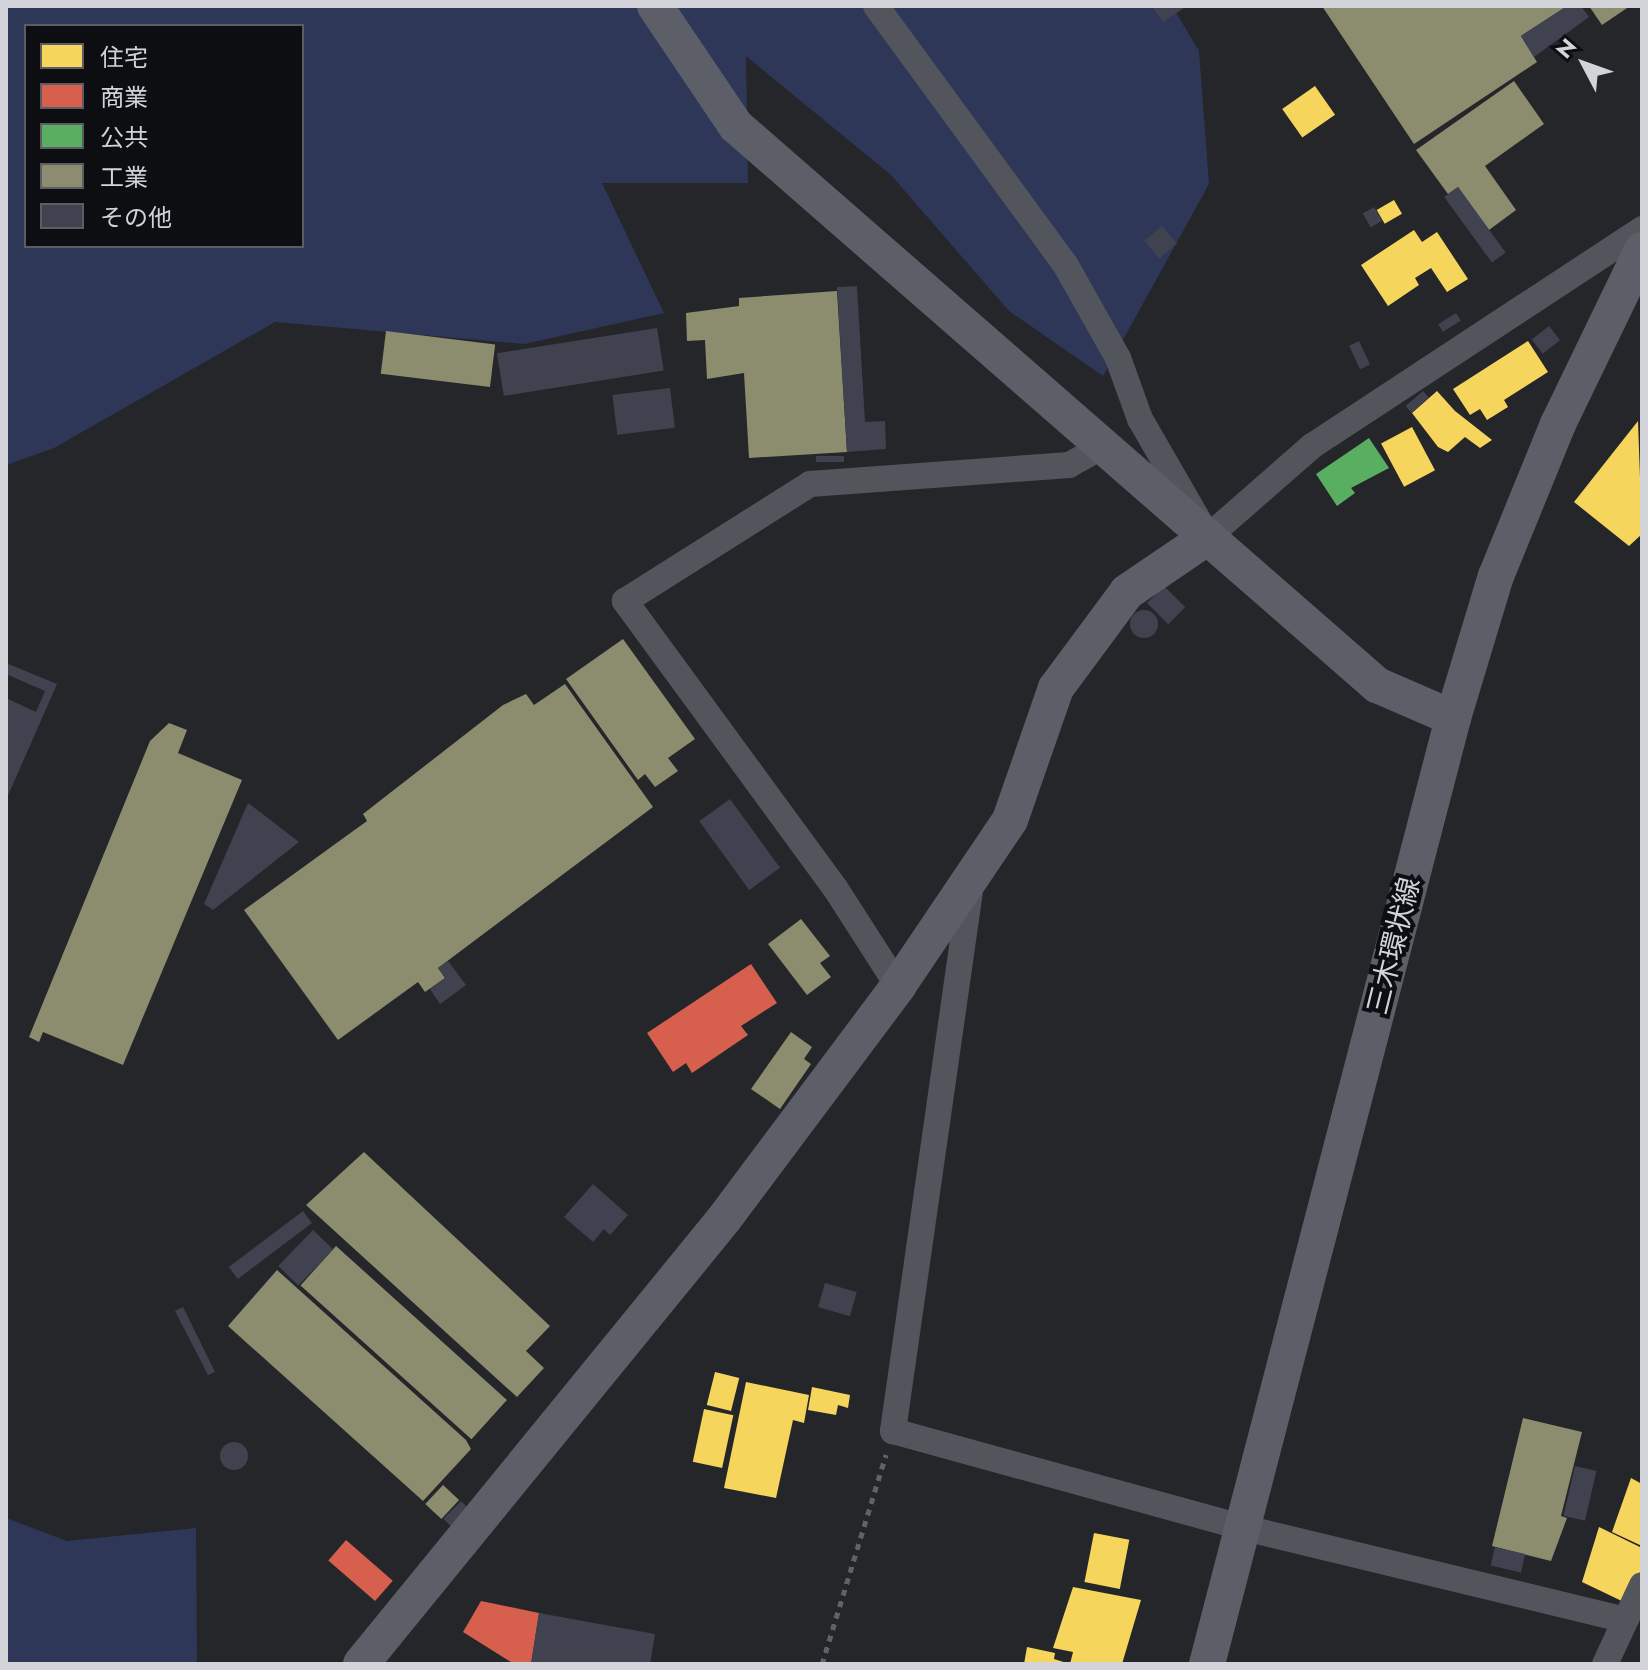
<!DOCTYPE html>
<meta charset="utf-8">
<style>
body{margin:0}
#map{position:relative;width:1648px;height:1670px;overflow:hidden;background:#25262a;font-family:Jost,"Noto Sans JP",sans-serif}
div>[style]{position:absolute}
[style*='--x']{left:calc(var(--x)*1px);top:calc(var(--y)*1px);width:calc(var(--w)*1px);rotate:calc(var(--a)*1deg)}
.green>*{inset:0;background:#2f3758}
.homes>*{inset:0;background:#f6d55c;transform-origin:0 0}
.shops>*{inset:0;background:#d6604d;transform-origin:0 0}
.public>*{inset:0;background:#5aae61}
.industry>*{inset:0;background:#8c8c6e;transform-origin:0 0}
.building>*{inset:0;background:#40434f;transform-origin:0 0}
.round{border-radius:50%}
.path>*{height:5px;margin-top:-2.5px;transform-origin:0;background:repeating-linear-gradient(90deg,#606268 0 6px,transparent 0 12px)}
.street>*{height:26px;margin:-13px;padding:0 13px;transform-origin:13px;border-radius:13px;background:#52555c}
.secondary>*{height:36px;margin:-18px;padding:0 18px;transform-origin:18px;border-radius:18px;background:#5c5f68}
span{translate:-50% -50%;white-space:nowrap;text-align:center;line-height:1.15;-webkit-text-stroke:8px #0d0e12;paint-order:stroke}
.street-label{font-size:28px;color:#d2d4da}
.frame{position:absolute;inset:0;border:8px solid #d2d4da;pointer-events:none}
.legend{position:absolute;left:24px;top:24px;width:280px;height:224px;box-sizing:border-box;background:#0d0e12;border:2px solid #5c5d62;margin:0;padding:10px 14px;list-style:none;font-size:24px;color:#d2d4da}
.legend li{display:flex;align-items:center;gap:16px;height:40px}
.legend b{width:40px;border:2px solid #5c5d62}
.north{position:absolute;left:1544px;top:24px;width:80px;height:80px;-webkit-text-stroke:6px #0d0e12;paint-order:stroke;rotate:311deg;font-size:22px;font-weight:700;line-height:32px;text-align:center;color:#d2d4da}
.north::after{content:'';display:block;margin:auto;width:28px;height:36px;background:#d2d4da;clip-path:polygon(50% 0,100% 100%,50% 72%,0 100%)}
</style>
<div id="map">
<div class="green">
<div style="clip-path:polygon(evenodd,6px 6px,1172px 6px,1199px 51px,1209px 184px,1103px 376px,1009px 311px,891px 175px,746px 56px,748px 183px,602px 183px,664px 313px,524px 344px,275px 322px,54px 448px,6px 465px,6px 6px,26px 26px,302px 26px,302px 246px,26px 246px,26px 26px)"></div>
<div style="clip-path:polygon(6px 1518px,67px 1541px,196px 1528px,197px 1664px,6px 1664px)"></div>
</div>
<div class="homes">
<div style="left:1315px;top:86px;width:35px;height:40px;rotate:55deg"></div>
<div style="left:1394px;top:200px;width:16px;height:20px;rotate:60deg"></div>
<div style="clip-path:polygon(1414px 230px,1422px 242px,1437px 232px,1468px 279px,1447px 292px,1431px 268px,1415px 278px,1419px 285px,1388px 306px,1361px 265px)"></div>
<div style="clip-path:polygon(1528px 341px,1548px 372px,1504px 400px,1508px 407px,1487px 420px,1480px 409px,1470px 415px,1453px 389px)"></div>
<div style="clip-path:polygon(1437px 391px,1455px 411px,1492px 440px,1480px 448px,1465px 437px,1448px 452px,1438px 447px,1412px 413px)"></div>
<div style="clip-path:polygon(1638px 421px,1642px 534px,1629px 546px,1574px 502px)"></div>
<div style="left:1412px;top:427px;width:49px;height:35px;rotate:62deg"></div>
<div style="left:715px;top:1372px;width:25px;height:34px;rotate:14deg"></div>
<div style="clip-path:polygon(746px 1382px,809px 1395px,804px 1423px,793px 1420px,776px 1498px,724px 1488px)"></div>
<div style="clip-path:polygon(812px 1387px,850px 1395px,848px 1408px,838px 1405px,836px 1415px,808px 1410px)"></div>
<div style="left:704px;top:1409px;width:30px;height:54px;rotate:12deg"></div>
<div style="clip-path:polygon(1631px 1478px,1642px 1484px,1642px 1546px,1612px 1532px)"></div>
<div style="clip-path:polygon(1599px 1527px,1642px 1548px,1642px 1568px,1626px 1603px,1582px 1582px)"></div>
<div style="left:1094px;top:1533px;width:36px;height:50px;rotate:11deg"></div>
<div style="clip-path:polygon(1073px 1587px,1141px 1600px,1122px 1664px,1070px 1664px,1073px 1652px,1053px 1648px)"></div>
<div style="clip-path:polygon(1027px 1647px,1055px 1653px,1054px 1659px,1070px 1664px,1024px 1664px)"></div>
</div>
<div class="shops">
<div style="clip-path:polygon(751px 964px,777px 1003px,741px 1026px,748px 1035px,692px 1073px,686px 1063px,673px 1072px,647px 1033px)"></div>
<div style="left:346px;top:1540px;width:62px;height:27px;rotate:41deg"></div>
<div style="clip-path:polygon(481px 1601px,539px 1613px,531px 1664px,514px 1664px,463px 1632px)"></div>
</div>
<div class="public">
<div style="clip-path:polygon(1369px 438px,1389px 468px,1351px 488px,1355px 493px,1337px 506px,1316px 474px)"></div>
</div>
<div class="industry">
<div style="clip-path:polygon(1322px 6px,1567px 6px,1521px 36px,1537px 62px,1414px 144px)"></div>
<div style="clip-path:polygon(1589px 6px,1630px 6px,1602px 25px)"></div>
<div style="clip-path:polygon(1514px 81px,1544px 124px,1485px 166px,1516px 210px,1489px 230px,1458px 187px,1448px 194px,1416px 150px)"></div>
<div style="clip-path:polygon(837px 291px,847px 452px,749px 458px,744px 373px,707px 379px,705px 340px,687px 341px,686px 313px,739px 306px,739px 298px)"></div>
<div style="left:386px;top:331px;width:110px;height:43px;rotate:7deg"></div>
<div style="clip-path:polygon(623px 639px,695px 739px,668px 758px,678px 771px,655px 787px,645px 774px,638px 780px,566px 679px)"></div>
<div style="clip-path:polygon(565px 684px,653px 807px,438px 968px,445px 978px,425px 992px,418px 982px,338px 1040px,244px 910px,367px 821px,363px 814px,503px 705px,526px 694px,534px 705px)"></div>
<div style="clip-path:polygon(169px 723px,187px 730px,178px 753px,242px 780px,123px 1065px,43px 1032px,39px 1042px,29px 1037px,150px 741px)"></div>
<div style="clip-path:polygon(801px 919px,830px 956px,820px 963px,831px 977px,807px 995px,768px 944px)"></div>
<div style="clip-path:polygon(791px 1032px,812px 1047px,804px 1059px,811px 1064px,780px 1109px,751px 1089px)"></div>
<div style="clip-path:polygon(364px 1152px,550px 1326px,526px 1351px,544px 1368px,517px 1397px,306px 1205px)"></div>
<div style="left:336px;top:1246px;width:230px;height:53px;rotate:42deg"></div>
<div style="clip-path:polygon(277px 1270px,466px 1440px,471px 1449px,423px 1501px,228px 1326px)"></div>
<div style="clip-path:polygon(1523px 1418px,1582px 1432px,1561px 1516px,1567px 1518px,1551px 1561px,1492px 1546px)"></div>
<div style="left:443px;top:1485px;width:22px;height:26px;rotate:43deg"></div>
</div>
<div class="building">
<div style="clip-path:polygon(1152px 6px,1187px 6px,1163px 22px)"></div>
<div style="clip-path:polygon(1567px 6px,1581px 6px,1589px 17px,1534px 57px,1521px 36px)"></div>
<div style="left:1458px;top:187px;width:81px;height:17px;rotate:54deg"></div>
<div style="left:1374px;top:207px;width:16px;height:13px;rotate:60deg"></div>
<div style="left:1162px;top:226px;width:23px;height:23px;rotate:50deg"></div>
<div style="clip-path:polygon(857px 286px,865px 422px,885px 421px,886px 449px,847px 452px,837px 287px)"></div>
<div style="left:1456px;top:313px;width:9px;height:21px;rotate:58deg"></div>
<div style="left:1549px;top:326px;width:18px;height:22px;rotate:52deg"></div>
<div style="left:657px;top:328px;width:43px;height:162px;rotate:81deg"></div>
<div style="left:1359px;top:341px;width:26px;height:11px;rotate:65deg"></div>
<div style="left:670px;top:388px;width:40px;height:58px;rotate:83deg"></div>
<div style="left:1423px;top:391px;width:9px;height:23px;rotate:49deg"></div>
<div style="left:844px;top:456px;width:6px;height:28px;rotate:90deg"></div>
<div style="left:1164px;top:586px;width:30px;height:24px;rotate:45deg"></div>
<div class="round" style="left:1130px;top:610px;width:28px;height:28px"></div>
<div style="clip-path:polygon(6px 663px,57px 684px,6px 800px,6px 698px,36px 712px,45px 691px,6px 674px)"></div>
<div style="left:730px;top:799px;width:85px;height:38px;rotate:54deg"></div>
<div style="clip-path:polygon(248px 803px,299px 842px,213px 910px,204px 904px)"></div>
<div style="clip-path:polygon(448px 961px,466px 985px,440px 1004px,430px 989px,445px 978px,438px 968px)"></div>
<div style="clip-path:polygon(593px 1184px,628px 1215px,610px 1235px,604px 1229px,593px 1242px,564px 1217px)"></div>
<div style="left:303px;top:1211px;width:15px;height:93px;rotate:53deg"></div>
<div style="left:313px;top:1230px;width:28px;height:50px;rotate:44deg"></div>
<div style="left:825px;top:1283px;width:33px;height:25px;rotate:16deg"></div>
<div style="clip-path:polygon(183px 1307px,215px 1372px,208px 1375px,175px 1311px)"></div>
<div class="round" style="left:220px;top:1442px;width:28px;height:28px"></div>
<div style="left:1575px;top:1466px;width:22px;height:51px;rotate:13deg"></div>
<div style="left:461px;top:1501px;width:10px;height:25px;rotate:45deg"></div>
<div style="left:1495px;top:1547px;width:31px;height:19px;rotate:13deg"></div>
<div style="clip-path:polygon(539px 1613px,655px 1634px,650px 1664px,531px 1664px)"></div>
</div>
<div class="path">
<div style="--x:822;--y:1664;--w:219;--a:-73"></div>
</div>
<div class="street">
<div style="--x:876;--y:6;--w:320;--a:53.8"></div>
<div style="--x:1065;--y:264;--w:108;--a:60.6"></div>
<div style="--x:1118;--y:358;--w:65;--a:70.2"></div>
<div style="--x:1140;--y:419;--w:136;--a:60"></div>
<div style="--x:1208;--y:537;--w:138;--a:-41.2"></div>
<div style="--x:1312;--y:446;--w:395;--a:-33.3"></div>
<div style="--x:971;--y:884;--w:553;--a:98.12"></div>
<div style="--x:893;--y:1431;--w:365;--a:15.4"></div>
<div style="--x:1245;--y:1528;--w:391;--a:13.6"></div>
<div style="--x:898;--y:986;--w:117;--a:-122.7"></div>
<div style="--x:835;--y:888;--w:356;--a:-126.2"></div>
<div style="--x:625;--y:601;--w:219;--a:-32.3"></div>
<div style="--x:810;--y:484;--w:260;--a:-4.2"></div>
<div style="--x:1069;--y:465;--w:38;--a:-29"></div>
<div style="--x:1605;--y:1664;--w:87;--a:-64.9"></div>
</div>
<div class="secondary">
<div style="--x:655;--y:6;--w:145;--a:56"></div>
<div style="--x:736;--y:126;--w:851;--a:41.09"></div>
<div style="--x:1377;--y:685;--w:83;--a:23.5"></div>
<div style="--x:361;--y:1664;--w:574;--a:-50.79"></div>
<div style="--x:724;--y:1219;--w:291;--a:-53.2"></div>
<div style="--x:898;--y:986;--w:200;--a:-56"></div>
<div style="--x:1010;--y:820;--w:140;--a:-70.8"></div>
<div style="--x:1056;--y:688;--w:119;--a:-53.5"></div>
<div style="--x:1127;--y:592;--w:98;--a:-34.2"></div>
<div style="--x:1207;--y:1664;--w:977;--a:-75.42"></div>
<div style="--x:1453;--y:718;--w:148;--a:-73.2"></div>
<div style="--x:1496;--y:576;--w:164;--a:-67.8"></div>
<div style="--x:1558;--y:424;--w:193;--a:-64.2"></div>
</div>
<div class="street-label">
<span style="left:1394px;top:946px;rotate:-76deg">三木環状線</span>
</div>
<div class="frame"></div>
<ul class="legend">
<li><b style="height:22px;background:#f6d55c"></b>住宅</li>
<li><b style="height:22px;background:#d6604d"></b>商業</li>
<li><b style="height:22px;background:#5aae61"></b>公共</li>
<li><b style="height:22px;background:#8c8c6e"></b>工業</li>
<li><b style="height:22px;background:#40434f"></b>その他</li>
</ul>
<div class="north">N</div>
</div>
